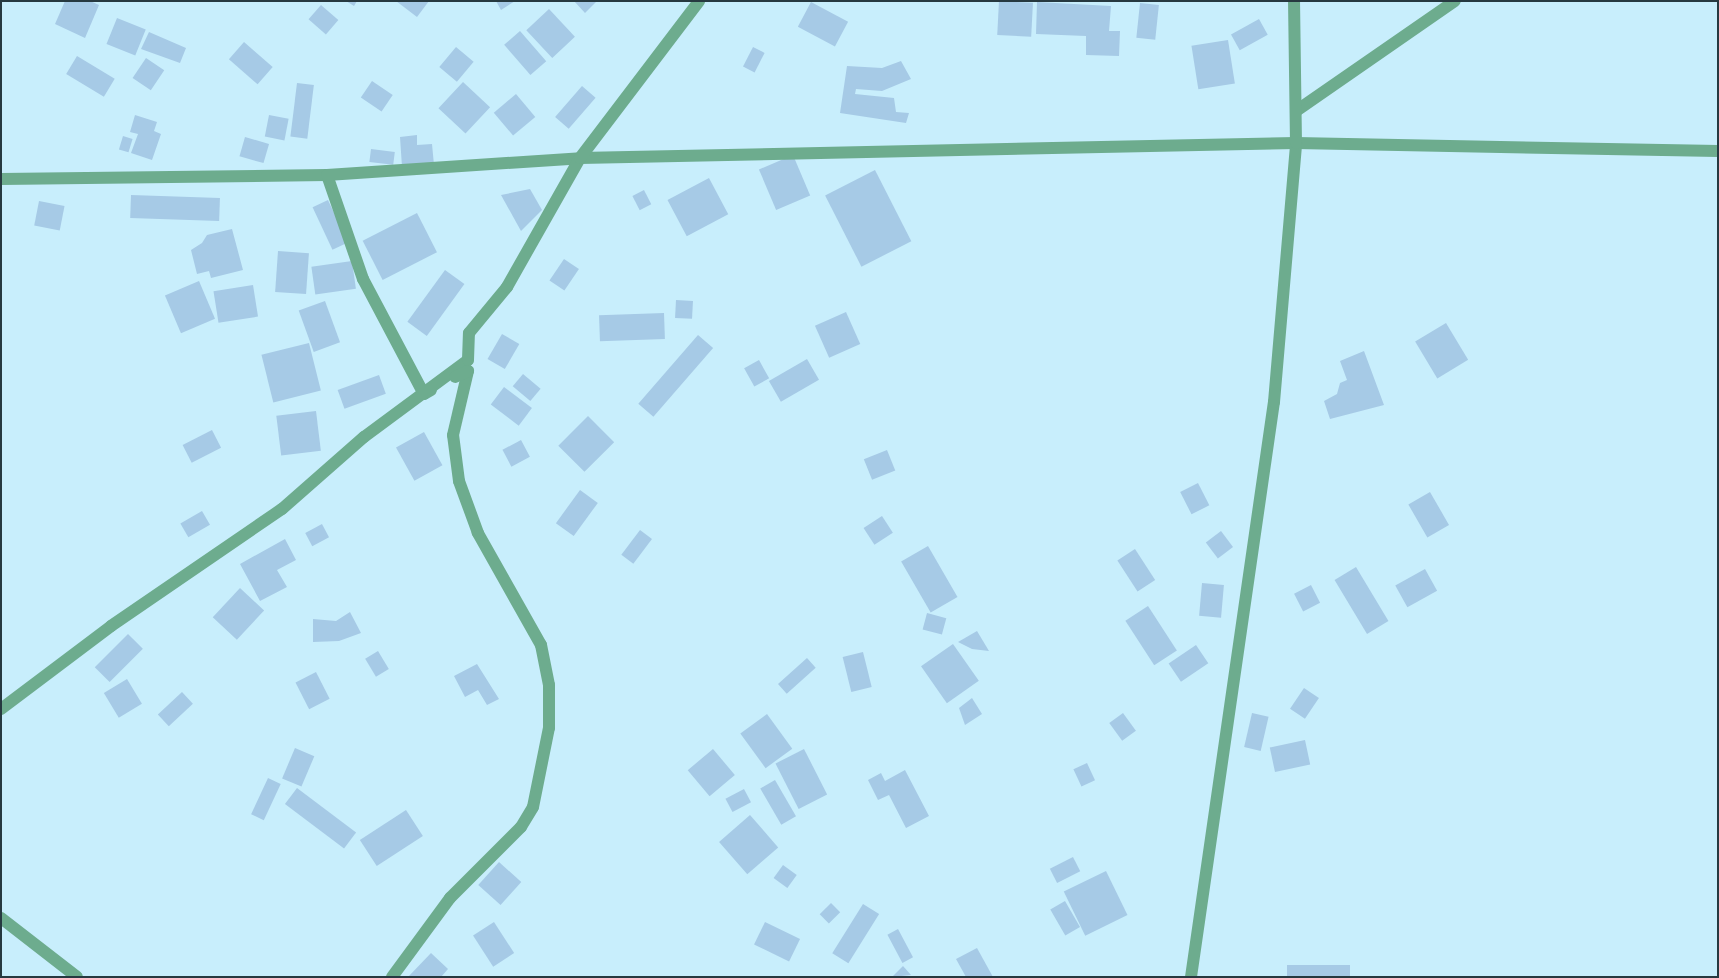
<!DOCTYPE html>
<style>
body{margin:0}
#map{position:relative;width:1719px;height:978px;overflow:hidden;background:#c8eefc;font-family:Raleway,sans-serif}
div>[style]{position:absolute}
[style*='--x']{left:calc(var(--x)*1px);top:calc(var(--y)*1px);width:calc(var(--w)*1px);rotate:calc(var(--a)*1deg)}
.building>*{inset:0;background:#a6cae6;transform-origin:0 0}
.street>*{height:12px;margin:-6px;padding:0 6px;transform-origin:6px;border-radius:6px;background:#6dac8e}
span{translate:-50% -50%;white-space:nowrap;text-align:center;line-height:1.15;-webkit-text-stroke:4.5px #e5f8ff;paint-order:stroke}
.frame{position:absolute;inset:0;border:2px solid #263940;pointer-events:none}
</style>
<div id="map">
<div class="building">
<div style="clip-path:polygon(65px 1px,90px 1px,99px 5px,85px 38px,55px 24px)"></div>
<div style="clip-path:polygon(346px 1px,357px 1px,354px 6px)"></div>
<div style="clip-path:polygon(396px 1px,429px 1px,417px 17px)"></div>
<div style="clip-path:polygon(496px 1px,515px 1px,501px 10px)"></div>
<div style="clip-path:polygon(574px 1px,597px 1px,585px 13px)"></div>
<div style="left:999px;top:1px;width:34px;height:34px;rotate:3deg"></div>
<div style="left:811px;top:2px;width:42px;height:28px;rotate:28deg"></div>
<div style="clip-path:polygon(1037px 2px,1111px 6px,1109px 31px,1120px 31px,1119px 56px,1086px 55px,1086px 36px,1036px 34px)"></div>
<div style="left:1140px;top:3px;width:19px;height:35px;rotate:6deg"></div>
<div style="left:321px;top:5px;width:23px;height:19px;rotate:41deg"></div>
<div style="left:549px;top:9px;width:38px;height:31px;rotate:47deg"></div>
<div style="left:117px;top:18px;width:31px;height:28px;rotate:22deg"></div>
<div style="left:1259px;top:19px;width:18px;height:32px;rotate:61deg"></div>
<div style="left:520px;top:31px;width:40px;height:21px;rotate:49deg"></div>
<div style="clip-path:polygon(149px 32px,186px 48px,180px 63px,141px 49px)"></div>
<div style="left:1228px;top:40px;width:44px;height:37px;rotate:81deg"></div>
<div style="left:244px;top:42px;width:38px;height:23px;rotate:41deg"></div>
<div style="left:456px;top:47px;width:23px;height:26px;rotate:40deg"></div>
<div style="left:753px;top:47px;width:13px;height:22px;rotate:27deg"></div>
<div style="left:77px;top:56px;width:44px;height:21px;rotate:31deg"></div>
<div style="left:146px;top:58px;width:22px;height:24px;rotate:34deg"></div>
<div style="clip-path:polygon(901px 61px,911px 79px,882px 91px,856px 89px,855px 94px,894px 98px,896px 112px,909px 113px,906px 123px,840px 113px,847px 66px,882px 68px)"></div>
<div style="left:372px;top:81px;width:25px;height:20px;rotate:34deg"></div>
<div style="left:463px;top:82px;width:37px;height:36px;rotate:43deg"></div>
<div style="left:297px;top:83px;width:17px;height:54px;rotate:7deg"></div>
<div style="left:582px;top:86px;width:18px;height:41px;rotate:41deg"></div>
<div style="left:516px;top:94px;width:30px;height:29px;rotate:50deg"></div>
<div style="clip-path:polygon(135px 115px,157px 122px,154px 131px,161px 134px,152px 160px,131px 153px,138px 134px,130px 132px)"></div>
<div style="left:269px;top:115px;width:20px;height:22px;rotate:11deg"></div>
<div style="clip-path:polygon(417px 135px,417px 145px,432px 144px,434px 165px,402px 167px,400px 137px)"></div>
<div style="left:123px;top:136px;width:10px;height:14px;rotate:17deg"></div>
<div style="left:245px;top:137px;width:25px;height:20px;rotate:16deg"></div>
<div style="left:371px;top:149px;width:24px;height:13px;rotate:7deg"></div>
<div style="left:793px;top:155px;width:44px;height:37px;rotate:67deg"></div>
<div style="left:875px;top:170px;width:80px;height:56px;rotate:63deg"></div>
<div style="left:709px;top:178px;width:41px;height:47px;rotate:62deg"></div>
<div style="clip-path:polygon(530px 189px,542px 210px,521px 231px,501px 195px)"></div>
<div style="left:644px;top:190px;width:16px;height:13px;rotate:63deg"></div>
<div style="left:131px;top:195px;width:89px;height:23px;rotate:2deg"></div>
<div style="left:328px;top:200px;width:47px;height:17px;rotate:65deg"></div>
<div style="left:39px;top:201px;width:26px;height:25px;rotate:11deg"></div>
<div style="left:417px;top:213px;width:44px;height:61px;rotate:63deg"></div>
<div style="clip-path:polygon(232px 229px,243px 270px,211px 278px,209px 271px,197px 274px,191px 250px,202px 243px,207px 235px)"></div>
<div style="left:278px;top:251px;width:31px;height:41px;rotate:4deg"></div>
<div style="left:564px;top:259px;width:18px;height:26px;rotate:34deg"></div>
<div style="left:352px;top:261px;width:28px;height:41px;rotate:82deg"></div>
<div style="left:445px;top:270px;width:24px;height:64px;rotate:36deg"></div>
<div style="left:199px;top:281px;width:41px;height:37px;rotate:67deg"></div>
<div style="left:253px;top:285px;width:32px;height:40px;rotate:81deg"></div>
<div style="left:676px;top:300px;width:17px;height:18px;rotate:3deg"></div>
<div style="left:325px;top:301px;width:44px;height:28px;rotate:70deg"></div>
<div style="left:846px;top:312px;width:35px;height:34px;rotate:66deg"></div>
<div style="left:664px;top:313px;width:26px;height:65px;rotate:88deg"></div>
<div style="left:1446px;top:323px;width:43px;height:36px;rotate:59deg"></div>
<div style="left:502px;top:334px;width:20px;height:29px;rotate:30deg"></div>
<div style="left:698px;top:335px;width:20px;height:91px;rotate:41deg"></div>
<div style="left:309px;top:343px;width:49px;height:49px;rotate:76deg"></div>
<div style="clip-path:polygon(1364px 351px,1384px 405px,1330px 419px,1324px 401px,1337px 394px,1340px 383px,1347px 380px,1340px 361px)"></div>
<div style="left:807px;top:359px;width:24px;height:44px;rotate:60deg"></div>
<div style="left:759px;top:360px;width:21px;height:17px;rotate:61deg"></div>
<div style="left:523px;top:374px;width:23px;height:16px;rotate:40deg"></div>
<div style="left:379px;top:375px;width:20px;height:44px;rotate:70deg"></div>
<div style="left:504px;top:387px;width:35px;height:22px;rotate:37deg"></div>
<div style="left:316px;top:411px;width:40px;height:40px;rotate:83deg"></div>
<div style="left:588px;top:416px;width:37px;height:42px;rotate:45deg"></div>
<div style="left:212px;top:430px;width:20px;height:33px;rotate:63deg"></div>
<div style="left:424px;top:432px;width:38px;height:32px;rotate:61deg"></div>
<div style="left:521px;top:440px;width:19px;height:21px;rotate:62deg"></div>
<div style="left:887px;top:450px;width:22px;height:25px;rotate:68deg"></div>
<div style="left:1198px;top:483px;width:25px;height:20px;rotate:63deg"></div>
<div style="left:580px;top:490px;width:22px;height:41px;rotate:36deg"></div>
<div style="left:1430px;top:492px;width:38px;height:25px;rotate:60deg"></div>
<div style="left:202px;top:511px;width:16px;height:25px;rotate:60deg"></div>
<div style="left:882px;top:516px;width:20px;height:22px;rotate:57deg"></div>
<div style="left:322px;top:524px;width:15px;height:19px;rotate:62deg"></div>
<div style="left:640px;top:530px;width:15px;height:31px;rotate:37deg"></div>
<div style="left:1221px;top:531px;width:20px;height:19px;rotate:53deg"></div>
<div style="clip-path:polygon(285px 539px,296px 560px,277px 570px,287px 587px,260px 601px,240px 564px)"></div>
<div style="left:928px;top:546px;width:59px;height:31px;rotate:60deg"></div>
<div style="left:1135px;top:549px;width:37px;height:21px;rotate:57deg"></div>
<div style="left:1356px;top:567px;width:63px;height:25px;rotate:59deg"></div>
<div style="left:1425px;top:569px;width:25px;height:34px;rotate:61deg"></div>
<div style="left:1202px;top:583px;width:22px;height:33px;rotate:5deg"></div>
<div style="left:1311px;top:585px;width:20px;height:19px;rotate:63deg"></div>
<div style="left:240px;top:588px;width:33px;height:40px;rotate:43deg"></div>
<div style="left:1148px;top:606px;width:53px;height:27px;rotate:57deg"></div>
<div style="clip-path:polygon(350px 612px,361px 633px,339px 641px,313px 642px,313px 619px,336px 621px)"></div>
<div style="left:927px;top:613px;width:20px;height:17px;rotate:15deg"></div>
<div style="clip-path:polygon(977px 631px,989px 651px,972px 649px,958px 642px)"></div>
<div style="left:128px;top:634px;width:21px;height:47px;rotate:45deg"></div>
<div style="left:953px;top:644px;width:45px;height:39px;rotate:55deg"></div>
<div style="left:1196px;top:645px;width:22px;height:33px;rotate:56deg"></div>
<div style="left:378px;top:651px;width:21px;height:15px;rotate:59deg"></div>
<div style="left:863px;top:652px;width:36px;height:21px;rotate:76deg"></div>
<div style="left:807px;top:658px;width:13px;height:39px;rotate:48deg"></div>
<div style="clip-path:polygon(477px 664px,499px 699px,487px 705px,478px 690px,465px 697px,454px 676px)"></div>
<div style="left:316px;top:672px;width:30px;height:23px;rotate:63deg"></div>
<div style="left:127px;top:679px;width:29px;height:27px;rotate:59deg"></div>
<div style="left:1304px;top:688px;width:18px;height:25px;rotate:34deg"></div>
<div style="left:182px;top:692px;width:16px;height:33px;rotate:47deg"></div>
<div style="clip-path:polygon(972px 698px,982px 714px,965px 725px,959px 708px)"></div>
<div style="left:1123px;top:713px;width:22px;height:17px;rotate:54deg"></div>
<div style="left:1252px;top:713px;width:17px;height:35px;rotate:13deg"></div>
<div style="left:767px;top:714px;width:43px;height:33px;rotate:54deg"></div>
<div style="left:1305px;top:740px;width:25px;height:36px;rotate:78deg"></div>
<div style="left:295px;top:748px;width:21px;height:33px;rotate:23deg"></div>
<div style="left:713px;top:749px;width:34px;height:33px;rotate:50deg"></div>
<div style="left:804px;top:749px;width:51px;height:32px;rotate:63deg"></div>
<div style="left:1087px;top:763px;width:19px;height:15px;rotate:65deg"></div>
<div style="clip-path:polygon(905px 770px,929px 816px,906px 828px,889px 795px,878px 800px,868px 780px,881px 773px,885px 781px)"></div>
<div style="left:268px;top:778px;width:14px;height:40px;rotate:25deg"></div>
<div style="left:775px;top:780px;width:42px;height:17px;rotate:60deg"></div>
<div style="left:297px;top:788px;width:74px;height:20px;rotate:37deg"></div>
<div style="left:744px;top:789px;width:15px;height:21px;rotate:62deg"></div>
<div style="left:406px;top:810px;width:31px;height:55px;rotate:57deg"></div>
<div style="left:750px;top:815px;width:43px;height:41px;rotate:49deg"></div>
<div style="left:1073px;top:857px;width:16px;height:26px;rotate:63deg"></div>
<div style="left:499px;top:862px;width:30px;height:31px;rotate:42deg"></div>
<div style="left:783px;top:865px;width:17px;height:16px;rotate:36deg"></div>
<div style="left:1106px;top:871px;width:49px;height:47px;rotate:64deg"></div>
<div style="left:1065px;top:901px;width:30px;height:17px;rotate:60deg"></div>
<div style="left:831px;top:903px;width:13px;height:16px;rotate:45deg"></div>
<div style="left:863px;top:904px;width:19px;height:58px;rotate:32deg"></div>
<div style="left:494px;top:922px;width:37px;height:25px;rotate:57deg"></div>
<div style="left:765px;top:922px;width:39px;height:25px;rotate:26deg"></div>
<div style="left:898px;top:929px;width:32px;height:12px;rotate:62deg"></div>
<div style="clip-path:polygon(977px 948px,993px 977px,966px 977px,956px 959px)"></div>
<div style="clip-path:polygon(431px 953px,448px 969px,441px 977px,408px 977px)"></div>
<div style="left:1287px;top:965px;width:63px;height:12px"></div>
<div style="clip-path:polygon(903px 966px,911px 975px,892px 977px)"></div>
</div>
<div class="street">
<div style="--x:1296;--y:111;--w:193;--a:-34.7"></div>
<div style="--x:327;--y:175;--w:110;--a:70.9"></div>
<div style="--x:363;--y:279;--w:130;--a:62.1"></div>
<div style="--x:424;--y:394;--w:8;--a:-30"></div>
<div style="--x:1;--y:179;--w:326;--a:-0.7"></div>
<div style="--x:327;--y:175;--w:254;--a:-3.8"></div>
<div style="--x:580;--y:158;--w:716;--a:-1.2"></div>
<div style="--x:1296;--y:143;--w:422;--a:1.1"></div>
<div style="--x:1;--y:709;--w:138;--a:-37"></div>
<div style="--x:111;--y:626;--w:207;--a:-34.4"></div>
<div style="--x:282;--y:509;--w:109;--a:-41.3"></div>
<div style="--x:364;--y:437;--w:129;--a:-36.5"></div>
<div style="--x:468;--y:360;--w:27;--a:-88"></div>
<div style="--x:469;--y:333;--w:60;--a:-50.4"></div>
<div style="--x:507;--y:287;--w:148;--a:-60.5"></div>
<div style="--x:580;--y:158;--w:197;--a:-52.8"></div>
<div style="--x:1;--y:918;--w:96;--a:37.8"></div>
<div style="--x:392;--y:977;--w:98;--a:-53.7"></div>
<div style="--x:450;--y:898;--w:100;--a:-45"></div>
<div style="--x:521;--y:827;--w:23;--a:-59"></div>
<div style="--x:533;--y:807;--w:81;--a:-78.6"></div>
<div style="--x:549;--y:728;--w:43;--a:-90"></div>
<div style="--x:549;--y:685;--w:41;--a:-101.3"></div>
<div style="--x:541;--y:645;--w:129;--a:-119.4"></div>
<div style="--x:478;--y:533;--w:55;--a:-110.1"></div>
<div style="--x:459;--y:481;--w:46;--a:-97.4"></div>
<div style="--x:453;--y:435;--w:66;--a:-76.8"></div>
<div style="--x:468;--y:371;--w:14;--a:155"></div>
<div style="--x:1191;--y:977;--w:581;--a:-81.79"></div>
<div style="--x:1274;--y:402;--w:260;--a:-85.1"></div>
<div style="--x:1296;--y:143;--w:142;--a:-90.8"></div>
</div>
<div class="frame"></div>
</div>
